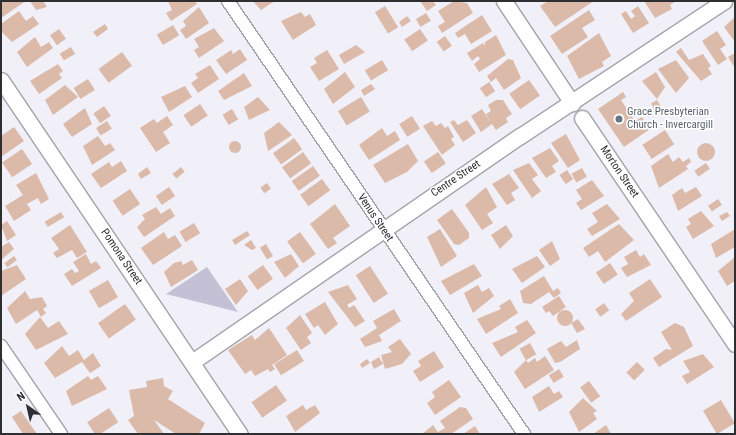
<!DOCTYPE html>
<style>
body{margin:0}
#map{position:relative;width:736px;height:435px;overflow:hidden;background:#f1f0f9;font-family:"Roboto Condensed",sans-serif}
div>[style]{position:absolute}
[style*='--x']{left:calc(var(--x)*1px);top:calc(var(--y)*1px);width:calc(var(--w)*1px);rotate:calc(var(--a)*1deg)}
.green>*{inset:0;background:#c4c1d7}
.building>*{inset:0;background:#dbbaaa;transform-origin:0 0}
.round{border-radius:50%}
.roads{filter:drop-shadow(1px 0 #a4a3ab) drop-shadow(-1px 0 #a4a3ab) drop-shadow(0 1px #a4a3ab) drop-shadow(0 -1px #a4a3ab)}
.minor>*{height:12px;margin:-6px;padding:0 6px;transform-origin:6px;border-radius:6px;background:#fff}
.tertiary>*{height:15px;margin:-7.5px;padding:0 7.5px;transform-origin:7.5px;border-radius:7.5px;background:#fff}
.dots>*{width:11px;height:11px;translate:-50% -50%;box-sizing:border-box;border:2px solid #fff;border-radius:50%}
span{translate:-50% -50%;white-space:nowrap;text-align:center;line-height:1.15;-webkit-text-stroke:3px #fff;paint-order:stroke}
.worship-label{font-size:11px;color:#5b616d}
.left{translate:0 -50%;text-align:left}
.street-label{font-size:11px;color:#2f2f32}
.frame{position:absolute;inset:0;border:2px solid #2f2f32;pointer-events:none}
.north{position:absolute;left:8px;top:387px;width:40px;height:40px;-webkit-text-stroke:3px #fff;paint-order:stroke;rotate:326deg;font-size:11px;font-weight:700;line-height:16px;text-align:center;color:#2f2f32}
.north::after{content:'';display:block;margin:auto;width:14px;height:18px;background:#2f2f32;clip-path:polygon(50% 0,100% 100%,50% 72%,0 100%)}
</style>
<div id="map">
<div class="green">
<div style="clip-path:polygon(207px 267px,238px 312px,166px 294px)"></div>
</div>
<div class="building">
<div style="clip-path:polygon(1px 1px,26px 1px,1px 18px)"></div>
<div style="clip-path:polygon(30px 1px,43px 1px,47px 7px,36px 10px)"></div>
<div style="clip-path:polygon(168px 1px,195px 1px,197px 4px,171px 21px,166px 13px,172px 10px)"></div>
<div style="clip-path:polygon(253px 1px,275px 1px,261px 10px)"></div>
<div style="clip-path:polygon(420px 1px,433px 1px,436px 5px,427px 11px)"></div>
<div style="clip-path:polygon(454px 1px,467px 3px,473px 13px,442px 33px,438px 26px,445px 22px,438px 11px)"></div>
<div style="clip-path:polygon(548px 1px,594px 1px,555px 27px,540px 6px)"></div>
<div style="clip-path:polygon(644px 1px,676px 1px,670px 5px,672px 9px,655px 18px)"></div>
<div style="left:385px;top:6px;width:25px;height:12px;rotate:58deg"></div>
<div style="clip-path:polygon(638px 6px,649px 23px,633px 33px,621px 14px,626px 11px,631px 19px,635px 16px,631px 11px)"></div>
<div style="clip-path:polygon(199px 7px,209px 23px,186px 39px,180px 30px,186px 26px,183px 21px)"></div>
<div style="clip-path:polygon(589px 10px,595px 20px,582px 28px,588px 37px,562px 54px,550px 36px)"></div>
<div style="clip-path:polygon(19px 11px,26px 21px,33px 16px,39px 24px,12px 42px,1px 31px,1px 24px)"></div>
<div style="clip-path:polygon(301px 12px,305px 17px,310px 14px,316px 25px,293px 40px,281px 21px)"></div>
<div style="left:426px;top:13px;width:9px;height:12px;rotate:58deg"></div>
<div style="clip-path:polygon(482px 15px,492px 31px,471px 44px,465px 34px,458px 38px,455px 33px)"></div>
<div style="clip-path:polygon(407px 16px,411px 21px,402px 27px,399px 22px)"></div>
<div style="clip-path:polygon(735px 17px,735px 42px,724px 27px)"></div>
<div style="clip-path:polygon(105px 24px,108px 29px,97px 37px,93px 32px)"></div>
<div style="left:173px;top:25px;width:12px;height:19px;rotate:59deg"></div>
<div style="clip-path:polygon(214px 28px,224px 41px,199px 58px,194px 50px,199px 47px,194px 39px)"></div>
<div style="left:59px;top:29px;width:12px;height:11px;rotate:55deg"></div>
<div style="left:420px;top:29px;width:14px;height:19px;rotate:56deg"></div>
<div style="clip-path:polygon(717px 31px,726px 45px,720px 49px,727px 59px,718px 65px,702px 41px)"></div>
<div style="clip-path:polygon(599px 33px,611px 56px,602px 62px,604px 66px,579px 79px,567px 56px)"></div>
<div style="clip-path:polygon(496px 35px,506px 55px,479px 72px,474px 64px,480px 59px,478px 56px,472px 61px,467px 53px,483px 43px,485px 46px,485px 42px)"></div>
<div style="left:445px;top:36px;width:12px;height:10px;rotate:55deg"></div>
<div style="clip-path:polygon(35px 37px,41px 47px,49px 42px,53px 48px,27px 67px,17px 52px)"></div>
<div style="clip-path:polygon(356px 45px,365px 52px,344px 64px,339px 55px)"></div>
<div style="left:71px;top:47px;width:8px;height:13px;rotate:60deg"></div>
<div style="clip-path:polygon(681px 48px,689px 60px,703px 54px,711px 66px,708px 68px,712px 74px,701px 81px,676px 52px)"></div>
<div style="clip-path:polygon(240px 49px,247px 60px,226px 74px,216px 60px,231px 50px,233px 54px)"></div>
<div style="clip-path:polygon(327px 50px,339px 69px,319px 81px,310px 67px,317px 63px,314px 58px)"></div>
<div style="left:122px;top:52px;width:17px;height:29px;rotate:54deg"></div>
<div style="clip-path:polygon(735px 53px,735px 68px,728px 57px)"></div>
<div style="clip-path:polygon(508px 59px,513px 60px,521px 78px,504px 90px,496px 78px,491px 82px,487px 76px)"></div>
<div style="left:382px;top:60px;width:12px;height:20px;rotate:59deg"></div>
<div style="clip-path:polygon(676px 60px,689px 78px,676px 93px,658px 69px)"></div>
<div style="clip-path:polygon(58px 64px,63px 71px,59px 74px,62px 78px,39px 94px,30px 81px)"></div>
<div style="clip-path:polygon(210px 65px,219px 79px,198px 93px,191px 83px,198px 78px,195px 74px)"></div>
<div style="clip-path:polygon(345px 72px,355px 87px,333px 104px,324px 89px)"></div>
<div style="clip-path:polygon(656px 72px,665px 87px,657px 99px,642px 81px)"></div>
<div style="clip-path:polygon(244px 73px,252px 86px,224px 100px,218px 91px)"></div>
<div style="left:88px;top:79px;width:13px;height:17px;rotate:58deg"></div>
<div style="left:529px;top:80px;width:19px;height:24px;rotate:55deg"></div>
<div style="left:489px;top:82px;width:11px;height:11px;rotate:56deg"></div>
<div style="clip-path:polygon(371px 84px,375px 89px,364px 96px,361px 90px)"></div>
<div style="clip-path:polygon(65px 85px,78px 97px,53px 115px,45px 100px)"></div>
<div style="clip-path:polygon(185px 86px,192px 97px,169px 112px,161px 97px)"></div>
<div style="clip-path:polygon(623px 92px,626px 97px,621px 100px,635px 121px,642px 117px,650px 129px,624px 147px,598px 109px)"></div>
<div style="clip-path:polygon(258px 97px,270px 110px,249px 120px,244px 107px)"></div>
<div style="left:361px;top:97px;width:17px;height:27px;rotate:59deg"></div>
<div style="clip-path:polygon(496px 100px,503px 100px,512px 114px,506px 118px,508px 122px,496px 130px,492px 124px,481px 132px,471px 116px,482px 109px,491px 123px,486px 114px,491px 111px,488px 105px)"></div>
<div style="left:657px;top:100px;width:12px;height:7px;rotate:59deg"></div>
<div style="left:200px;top:104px;width:14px;height:20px;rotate:56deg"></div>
<div style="left:104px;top:106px;width:12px;height:13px;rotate:55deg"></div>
<div style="clip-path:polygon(85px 108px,92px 124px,72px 137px,63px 124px)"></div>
<div style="left:232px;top:109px;width:12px;height:11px;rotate:59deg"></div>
<div style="clip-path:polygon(167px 116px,173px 125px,163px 132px,170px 143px,156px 152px,140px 128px,154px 119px,157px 123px)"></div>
<div style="left:412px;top:116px;width:15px;height:15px;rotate:58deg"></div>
<div style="clip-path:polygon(454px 120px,458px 125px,467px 120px,476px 133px,463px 142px,450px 122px)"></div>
<div style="left:107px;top:121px;width:9px;height:13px;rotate:58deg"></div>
<div style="clip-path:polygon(432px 121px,436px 126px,441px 123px,445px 128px,448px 126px,454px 137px,451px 139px,455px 145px,442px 155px,423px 126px)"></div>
<div style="clip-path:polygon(279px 122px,292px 135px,268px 151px,264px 133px)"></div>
<div style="clip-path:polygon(14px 127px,24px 141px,1px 157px,1px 136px)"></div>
<div style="clip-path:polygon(382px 128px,387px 136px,395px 131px,400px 140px,369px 160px,359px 145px)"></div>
<div style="left:665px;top:130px;width:17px;height:27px;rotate:57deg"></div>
<div style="clip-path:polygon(566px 134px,580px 160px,568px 168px,551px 143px)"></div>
<div style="clip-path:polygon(98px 136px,105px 146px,110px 143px,115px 150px,92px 165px,83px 146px)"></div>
<div style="left:294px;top:138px;width:14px;height:26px;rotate:54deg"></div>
<div class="round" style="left:229px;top:141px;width:12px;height:12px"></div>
<div class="round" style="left:697px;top:143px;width:18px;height:18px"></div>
<div style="clip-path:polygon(408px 144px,418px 161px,407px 172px,385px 183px,373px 165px)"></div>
<div style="clip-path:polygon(550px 148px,559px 161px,552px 166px,556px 172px,546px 178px,532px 158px)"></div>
<div style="left:22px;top:149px;width:18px;height:24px;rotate:56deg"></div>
<div style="left:303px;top:152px;width:14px;height:26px;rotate:54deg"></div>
<div style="left:438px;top:152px;width:14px;height:17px;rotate:56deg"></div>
<div style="clip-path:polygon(668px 154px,673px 162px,679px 157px,683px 162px,689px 158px,691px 162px,686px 166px,688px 169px,659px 188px,651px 166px)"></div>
<div style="clip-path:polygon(121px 161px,127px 171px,101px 188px,91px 174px,109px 162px,112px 167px)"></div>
<div style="clip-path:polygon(529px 163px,538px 175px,532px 179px,541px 191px,532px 198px,513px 170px)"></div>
<div style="left:706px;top:163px;width:7px;height:14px;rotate:56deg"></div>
<div style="left:313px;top:166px;width:12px;height:26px;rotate:55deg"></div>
<div style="clip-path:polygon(147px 167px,151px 173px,141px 179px,138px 174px)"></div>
<div style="left:181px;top:167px;width:6px;height:11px;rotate:51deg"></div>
<div style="left:582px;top:168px;width:10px;height:12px;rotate:61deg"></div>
<div style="left:567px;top:170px;width:11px;height:9px;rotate:56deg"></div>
<div style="clip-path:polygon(36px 173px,49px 199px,41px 204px,38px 198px,27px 204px,31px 210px,14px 221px,5px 206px,23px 195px,16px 185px)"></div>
<div style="clip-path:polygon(509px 174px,519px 188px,511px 193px,515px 200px,507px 205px,492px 184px)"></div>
<div style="left:322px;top:179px;width:14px;height:27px;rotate:54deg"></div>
<div style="clip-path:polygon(592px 180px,604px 196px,581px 210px,576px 203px,582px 199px,576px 190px)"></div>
<div style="left:267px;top:183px;width:7px;height:8px;rotate:56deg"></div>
<div style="left:169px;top:187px;width:11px;height:16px;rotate:56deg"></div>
<div style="clip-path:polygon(486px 187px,497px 207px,487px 214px,493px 223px,482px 230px,465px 205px)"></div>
<div style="clip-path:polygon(696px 187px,702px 196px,678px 211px,672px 195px,682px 188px,685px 193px)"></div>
<div style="left:130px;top:189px;width:18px;height:21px;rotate:56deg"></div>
<div style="left:718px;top:199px;width:7px;height:12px;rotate:56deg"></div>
<div style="clip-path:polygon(335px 204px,350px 226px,333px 238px,337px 243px,328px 249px,310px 224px)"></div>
<div style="clip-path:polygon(607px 204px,620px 219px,592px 236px,587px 229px,598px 222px,592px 213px)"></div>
<div style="clip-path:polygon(156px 207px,161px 214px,170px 208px,175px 216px,144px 237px,137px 227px,145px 219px,142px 215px)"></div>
<div style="clip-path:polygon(452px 209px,469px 233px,469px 238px,459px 245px,454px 244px,437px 220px)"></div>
<div style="clip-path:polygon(701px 211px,714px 226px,693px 239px,686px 227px,691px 224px,688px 219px)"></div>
<div style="left:61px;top:212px;width:6px;height:19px;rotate:59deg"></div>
<div style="clip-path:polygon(727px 212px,730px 216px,722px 221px,719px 216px)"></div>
<div style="clip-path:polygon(7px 221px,16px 235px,7px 241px,1px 225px)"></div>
<div style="left:194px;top:223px;width:12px;height:17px;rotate:59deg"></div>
<div style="clip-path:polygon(619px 224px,634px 240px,605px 262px,598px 251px,589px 257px,583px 248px)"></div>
<div style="clip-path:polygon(70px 225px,87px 252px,77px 258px,72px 250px,57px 258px,53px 253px,59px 249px,51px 238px)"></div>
<div style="clip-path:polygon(506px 225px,513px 236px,500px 249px,491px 235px)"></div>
<div style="clip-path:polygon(440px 229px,457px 256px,441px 267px,427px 237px)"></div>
<div style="clip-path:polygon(735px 229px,735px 247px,716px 258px,711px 244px)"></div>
<div style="clip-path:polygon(247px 231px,250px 235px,235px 245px,232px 240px)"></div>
<div style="clip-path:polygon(164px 232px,168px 239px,175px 235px,182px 246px,153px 265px,141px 248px)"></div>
<div style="left:300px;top:232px;width:27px;height:16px;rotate:54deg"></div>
<div style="clip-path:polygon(251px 240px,256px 248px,252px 250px,244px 245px)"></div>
<div style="clip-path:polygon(552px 241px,560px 259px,550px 266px,539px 250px)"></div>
<div style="clip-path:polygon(9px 242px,14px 249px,1px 260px,1px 247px)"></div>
<div style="left:266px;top:244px;width:14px;height:7px;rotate:60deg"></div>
<div style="clip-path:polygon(636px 250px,640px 257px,644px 254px,651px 265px,627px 277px,621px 268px,628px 264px,624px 257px)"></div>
<div style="clip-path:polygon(86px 254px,91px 264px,96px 261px,101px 268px,72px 286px,64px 274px,72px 269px,75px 273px,79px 271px,73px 262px)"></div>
<div style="clip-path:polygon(291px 254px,299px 266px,285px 278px,274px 262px)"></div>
<div style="left:14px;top:256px;width:5px;height:12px;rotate:53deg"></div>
<div style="clip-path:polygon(537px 256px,545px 267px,522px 283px,512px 269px)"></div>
<div style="clip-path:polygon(735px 257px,735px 281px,727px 286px,718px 271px)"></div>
<div style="clip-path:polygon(192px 260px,198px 270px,171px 287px,164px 272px,174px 263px,181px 261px,183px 265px)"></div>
<div style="left:610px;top:263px;width:14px;height:17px;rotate:56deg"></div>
<div style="clip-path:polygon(474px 264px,482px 276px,450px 295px,441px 281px)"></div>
<div style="clip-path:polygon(17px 265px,26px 279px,1px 296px,1px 271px)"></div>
<div style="left:263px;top:265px;width:17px;height:19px;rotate:54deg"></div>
<div style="left:370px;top:266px;width:33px;height:17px;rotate:57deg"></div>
<div style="clip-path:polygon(544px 276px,553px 291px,558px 288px,561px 293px,554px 298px,549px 292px,531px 304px,523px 303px,520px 291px)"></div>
<div style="clip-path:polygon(240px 279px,248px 291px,236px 305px,225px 289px)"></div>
<div style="clip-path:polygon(650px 279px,662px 297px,626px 321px,621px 314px,634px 301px,629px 293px)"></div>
<div style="left:108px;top:280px;width:20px;height:22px;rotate:60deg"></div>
<div style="clip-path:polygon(348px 285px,357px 299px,347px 305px,349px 308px,354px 305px,365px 321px,355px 327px,328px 292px)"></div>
<div style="clip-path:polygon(478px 285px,482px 292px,489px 288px,494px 296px,473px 313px,464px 293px)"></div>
<div style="clip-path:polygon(25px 291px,30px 299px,42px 297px,47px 306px,43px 309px,46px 313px,41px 317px,37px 310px,16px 324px,7px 308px)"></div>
<div style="clip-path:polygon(559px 296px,566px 307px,553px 316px,549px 311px,546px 313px,542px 307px)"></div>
<div style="clip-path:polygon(510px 299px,518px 313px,486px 334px,477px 319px,501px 309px,499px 306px)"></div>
<div style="clip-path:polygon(325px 302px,338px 324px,325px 335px,318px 325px,314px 328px,305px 314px)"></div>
<div style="left:604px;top:303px;width:9px;height:11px;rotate:54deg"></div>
<div style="left:125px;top:304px;width:19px;height:33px;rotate:55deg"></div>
<div style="clip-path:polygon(394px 309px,401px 321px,379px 335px,382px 341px,365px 347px,360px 339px,377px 328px,373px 321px)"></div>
<div class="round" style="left:557px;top:310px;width:16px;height:16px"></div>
<div style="clip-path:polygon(300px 315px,312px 333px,307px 337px,311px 343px,301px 350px,286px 328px)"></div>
<div style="clip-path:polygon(40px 317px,48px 328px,59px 321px,68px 334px,36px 350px,25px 334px)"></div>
<div style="clip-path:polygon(578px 319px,585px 329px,577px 333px,571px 323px)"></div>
<div style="clip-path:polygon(527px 320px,536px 333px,501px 357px,492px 343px,518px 332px,515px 327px)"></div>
<div style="clip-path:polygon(675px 323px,684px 327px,693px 346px,659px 367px,653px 358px,666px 349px,672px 350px,661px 332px)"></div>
<div style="clip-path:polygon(269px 328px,287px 355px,272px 365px,275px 369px,270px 372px,268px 369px,255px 376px,251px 370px,245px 374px,228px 350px,252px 335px,255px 340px)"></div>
<div style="clip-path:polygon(400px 339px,411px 354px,402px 364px,385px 369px,381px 355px,392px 352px,388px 347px)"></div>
<div style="clip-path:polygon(577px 340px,580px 349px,560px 362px,555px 363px,547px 349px,561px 341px,566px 347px)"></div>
<div style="left:530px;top:343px;width:13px;height:12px;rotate:61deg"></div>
<div style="clip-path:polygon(62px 346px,69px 356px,78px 350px,84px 360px,93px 353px,101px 366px,90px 373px,82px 362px,55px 378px,44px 363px)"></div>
<div style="left:297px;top:350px;width:13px;height:27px;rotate:58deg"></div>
<div style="clip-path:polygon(434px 351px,444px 367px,420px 382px,413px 371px,421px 366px,418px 361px)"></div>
<div style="clip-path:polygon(703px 354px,714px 367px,687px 384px,682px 376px,690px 372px,683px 361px)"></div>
<div style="clip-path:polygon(545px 356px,554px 370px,525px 389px,514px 372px,526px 360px,528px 363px,535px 358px,537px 362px)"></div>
<div style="clip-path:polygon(379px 357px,383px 364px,374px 369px,371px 362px)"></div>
<div style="clip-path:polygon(367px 359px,370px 363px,362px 368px,360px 364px)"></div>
<div style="left:637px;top:362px;width:11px;height:15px;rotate:45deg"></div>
<div style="left:559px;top:369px;width:9px;height:12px;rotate:58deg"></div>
<div style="clip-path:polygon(88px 376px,91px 380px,98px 376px,107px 389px,72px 406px,66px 391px)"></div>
<div style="clip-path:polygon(163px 378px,164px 386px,173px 391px,168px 399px,205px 423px,199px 434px,176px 434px,154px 420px,164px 434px,138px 434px,128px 420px,134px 416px,129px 390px,147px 387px,146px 381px)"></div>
<div style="clip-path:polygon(449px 380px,461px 397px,435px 415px,427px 403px,435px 397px,432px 392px)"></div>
<div style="left:589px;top:381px;width:19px;height:11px;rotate:54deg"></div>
<div style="left:276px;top:385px;width:19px;height:30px;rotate:55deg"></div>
<div style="clip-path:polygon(549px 386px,554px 394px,559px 391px,563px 397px,539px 412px,532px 397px)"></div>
<div style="clip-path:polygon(583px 398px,597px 411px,593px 413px,597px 419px,579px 432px,569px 412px)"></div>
<div style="left:721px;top:400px;width:27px;height:21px;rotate:59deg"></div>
<div style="clip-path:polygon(303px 405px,306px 410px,315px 405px,320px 413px,295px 432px,286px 416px)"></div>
<div style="clip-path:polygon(460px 407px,466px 408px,473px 419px,451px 434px,422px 434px,433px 425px,438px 432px,445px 428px,440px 421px)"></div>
<div style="left:109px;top:408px;width:17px;height:26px;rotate:57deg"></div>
<div style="clip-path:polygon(21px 411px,37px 434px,23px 434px,12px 417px)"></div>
<div style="clip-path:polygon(606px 425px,611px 434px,593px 434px)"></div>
<div style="clip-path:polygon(475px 426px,480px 434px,463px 434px)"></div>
</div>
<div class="roads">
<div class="minor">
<div style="--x:228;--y:1;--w:525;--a:55.64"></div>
<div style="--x:1;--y:346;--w:107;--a:55.7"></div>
</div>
<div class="tertiary">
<div style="--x:504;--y:1;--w:123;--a:56.3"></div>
<div style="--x:1;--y:80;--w:427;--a:56"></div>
<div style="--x:582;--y:118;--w:273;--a:55.9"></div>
<div style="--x:192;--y:362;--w:398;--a:-34.6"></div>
<div style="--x:520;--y:136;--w:245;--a:-33.5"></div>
</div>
</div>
<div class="dots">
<div style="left:619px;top:119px;background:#6b7280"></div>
</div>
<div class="worship-label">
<span class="left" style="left:627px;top:119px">Grace Presbyterian<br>Church - Invercargill</span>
</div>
<div class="street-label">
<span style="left:619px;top:172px;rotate:56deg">Morton Street</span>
<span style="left:456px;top:179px;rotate:-34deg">Centre Street</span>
<span style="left:375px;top:218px;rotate:56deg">Venus Street</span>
<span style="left:121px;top:257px;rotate:56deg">Pomona Street</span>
</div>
<div class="frame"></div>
<div class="north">N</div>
</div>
